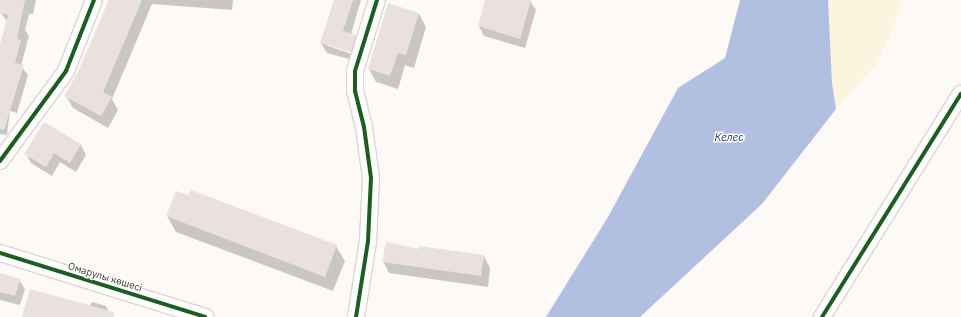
<!DOCTYPE html>
<meta charset="utf-8">
<style>
body{margin:0}
#map{position:relative;width:961px;height:317px;overflow:hidden;background:#fcf9f6;font-family:"IBM Plex Sans",sans-serif}
div>[style]{position:absolute}
[style*='--x']{left:calc(var(--x)*1px);top:calc(var(--y)*1px);width:calc(var(--w)*1px);rotate:calc(var(--a)*1deg)}
.sand>*{inset:0;background:#fbf5df}
.water>*{inset:0;background:#b1c0e1}
.shadow>*{inset:0;background:#0003}
.building>*{inset:0;background:#eae1de}
.roads{filter:drop-shadow(1px 0 #dcd6cf) drop-shadow(-1px 0 #dcd6cf) drop-shadow(0 1px #dcd6cf) drop-shadow(0 -1px #dcd6cf)}
.street>*{height:16px;margin:-8px;padding:0 8px;transform-origin:8px;border-radius:8px;background:#fffefe}
.cycleway>*{height:4px;margin:-2px;padding:0 2px;transform-origin:2px;border-radius:2px;background:#1b5e20}
span{translate:-50% -50%;white-space:nowrap;text-align:center;line-height:1.15;-webkit-text-stroke:3px #fff;paint-order:stroke}
.street-label{font-size:10px;color:#40372b}
.water-label{font-size:11px;color:#203872;font-style:italic}
</style>
<div id="map">
<div class="sand">
<div style="clip-path:polygon(828px 0,905px 0,878px 62px,836px 109px,832px 83px)"></div>
</div>
<div class="water">
<div style="clip-path:polygon(740px 0,828px 0,832px 83px,836px 109px,762px 204px,640px 317px,546px 317px,608px 217px,678px 88px,725px 58px)"></div>
</div>
<div class="shadow">
<div style="clip-path:polygon(0 0,36px 0,33px 14px,29px 14px,25px 30px,29px 36px,21px 66px,28px 75px,17px 113px,10px 111px,7px 135px,0 134px,0 48px,7px 21px,0 12px)"></div>
<div style="clip-path:polygon(109px 0,233px 0,232px 10px,152px 4px,112px 99px,118px 110px,108px 128px,73px 108px,66px 96px,78px 74px)"></div>
<div style="clip-path:polygon(evenodd,335px 0,361px 0,351px 34px,356px 36px,361px 46px,356px 61px,327px 53px,321px 43px,335px 0,328px 44px,356px 53px,355px 55px,328px 46px,328px 44px)"></div>
<div style="clip-path:polygon(486px 0,530px 1px,536px 10px,525px 48px,484px 36px,479px 26px)"></div>
<div style="clip-path:polygon(419px 14px,426px 27px,414px 68px,405px 65px,398px 89px,376px 82px,369px 69px)"></div>
<div style="clip-path:polygon(44px 123px,81px 145px,86px 155px,76px 172px,60px 162px,52px 176px,31px 163px,26px 154px)"></div>
<div style="clip-path:polygon(167px 216px,336px 246px,345px 261px,333px 291px,176px 232px)"></div>
<div style="clip-path:polygon(419px 250px,484px 256px,490px 268px,488px 287px,389px 273px,383px 261px)"></div>
<div style="clip-path:polygon(0 274px,19px 280px,25px 289px,20px 305px,0 300px)"></div>
<div style="clip-path:polygon(92px 302px,106px 306px,111px 317px,23px 317px,90px 306px)"></div>
</div>
<div class="building">
<div style="clip-path:polygon(0 0,25px 0,17px 39px,21px 40px,15px 63px,24px 65px,4px 130px,0 129px,0 44px,8px 15px,0 13px)"></div>
<div style="clip-path:polygon(109px 0,142px 0,103px 92px,112px 97px,101px 116px,64px 96px,77px 74px)"></div>
<div style="clip-path:polygon(334px 0,353px 0,343px 31px,356px 35px,351px 52px,320px 43px)"></div>
<div style="clip-path:polygon(485px 0,531px 0,520px 39px,478px 26px)"></div>
<div style="clip-path:polygon(388px 3px,419px 13px,406px 55px,398px 53px,390px 76px,368px 69px)"></div>
<div style="clip-path:polygon(44px 122px,81px 144px,70px 163px,54px 153px,46px 167px,24px 154px)"></div>
<div style="clip-path:polygon(191px 190px,337px 245px,325px 277px,166px 216px,176px 191px,188px 195px)"></div>
<div style="clip-path:polygon(386px 242px,418px 249px,419px 246px,484px 255px,481px 276px,382px 262px)"></div>
<div style="clip-path:polygon(0 273px,20px 279px,15px 296px,0 292px)"></div>
<div style="clip-path:polygon(30px 289px,114px 312px,114px 317px,22px 317px)"></div>
</div>
<div class="roads">
<div class="street">
<div style="--x:0;--y:161;--w:112;--a:-53.7"></div>
<div style="--x:66;--y:71;--w:76;--a:-68.5"></div>
<div style="--x:0;--y:253;--w:215;--a:17.3"></div>
<div style="--x:356;--y:317;--w:77;--a:-81"></div>
<div style="--x:368;--y:241;--w:63;--a:-87.3"></div>
<div style="--x:371;--y:178;--w:51;--a:-97.8"></div>
<div style="--x:364;--y:127;--w:37;--a:-104"></div>
<div style="--x:355;--y:91;--w:20;--a:-90"></div>
<div style="--x:355;--y:71;--w:74;--a:-72.8"></div>
<div style="--x:822;--y:317;--w:263;--a:-58.1"></div>
</div>
</div>
<div class="cycleway">
<div style="--x:0;--y:161;--w:112;--a:-53.7"></div>
<div style="--x:66;--y:71;--w:76;--a:-68.5"></div>
<div style="--x:0;--y:253;--w:215;--a:17.3"></div>
<div style="--x:356;--y:317;--w:77;--a:-81"></div>
<div style="--x:368;--y:241;--w:63;--a:-87.3"></div>
<div style="--x:371;--y:178;--w:51;--a:-97.8"></div>
<div style="--x:364;--y:127;--w:37;--a:-104"></div>
<div style="--x:355;--y:91;--w:20;--a:-90"></div>
<div style="--x:355;--y:71;--w:74;--a:-72.8"></div>
<div style="--x:822;--y:317;--w:263;--a:-58.1"></div>
</div>
<div class="street-label">
<span style="left:105px;top:277px;rotate:17deg">Омарулы көшесі</span>
</div>
<div class="water-label">
<span style="left:729px;top:137px">Келес</span>
</div>
</div>
